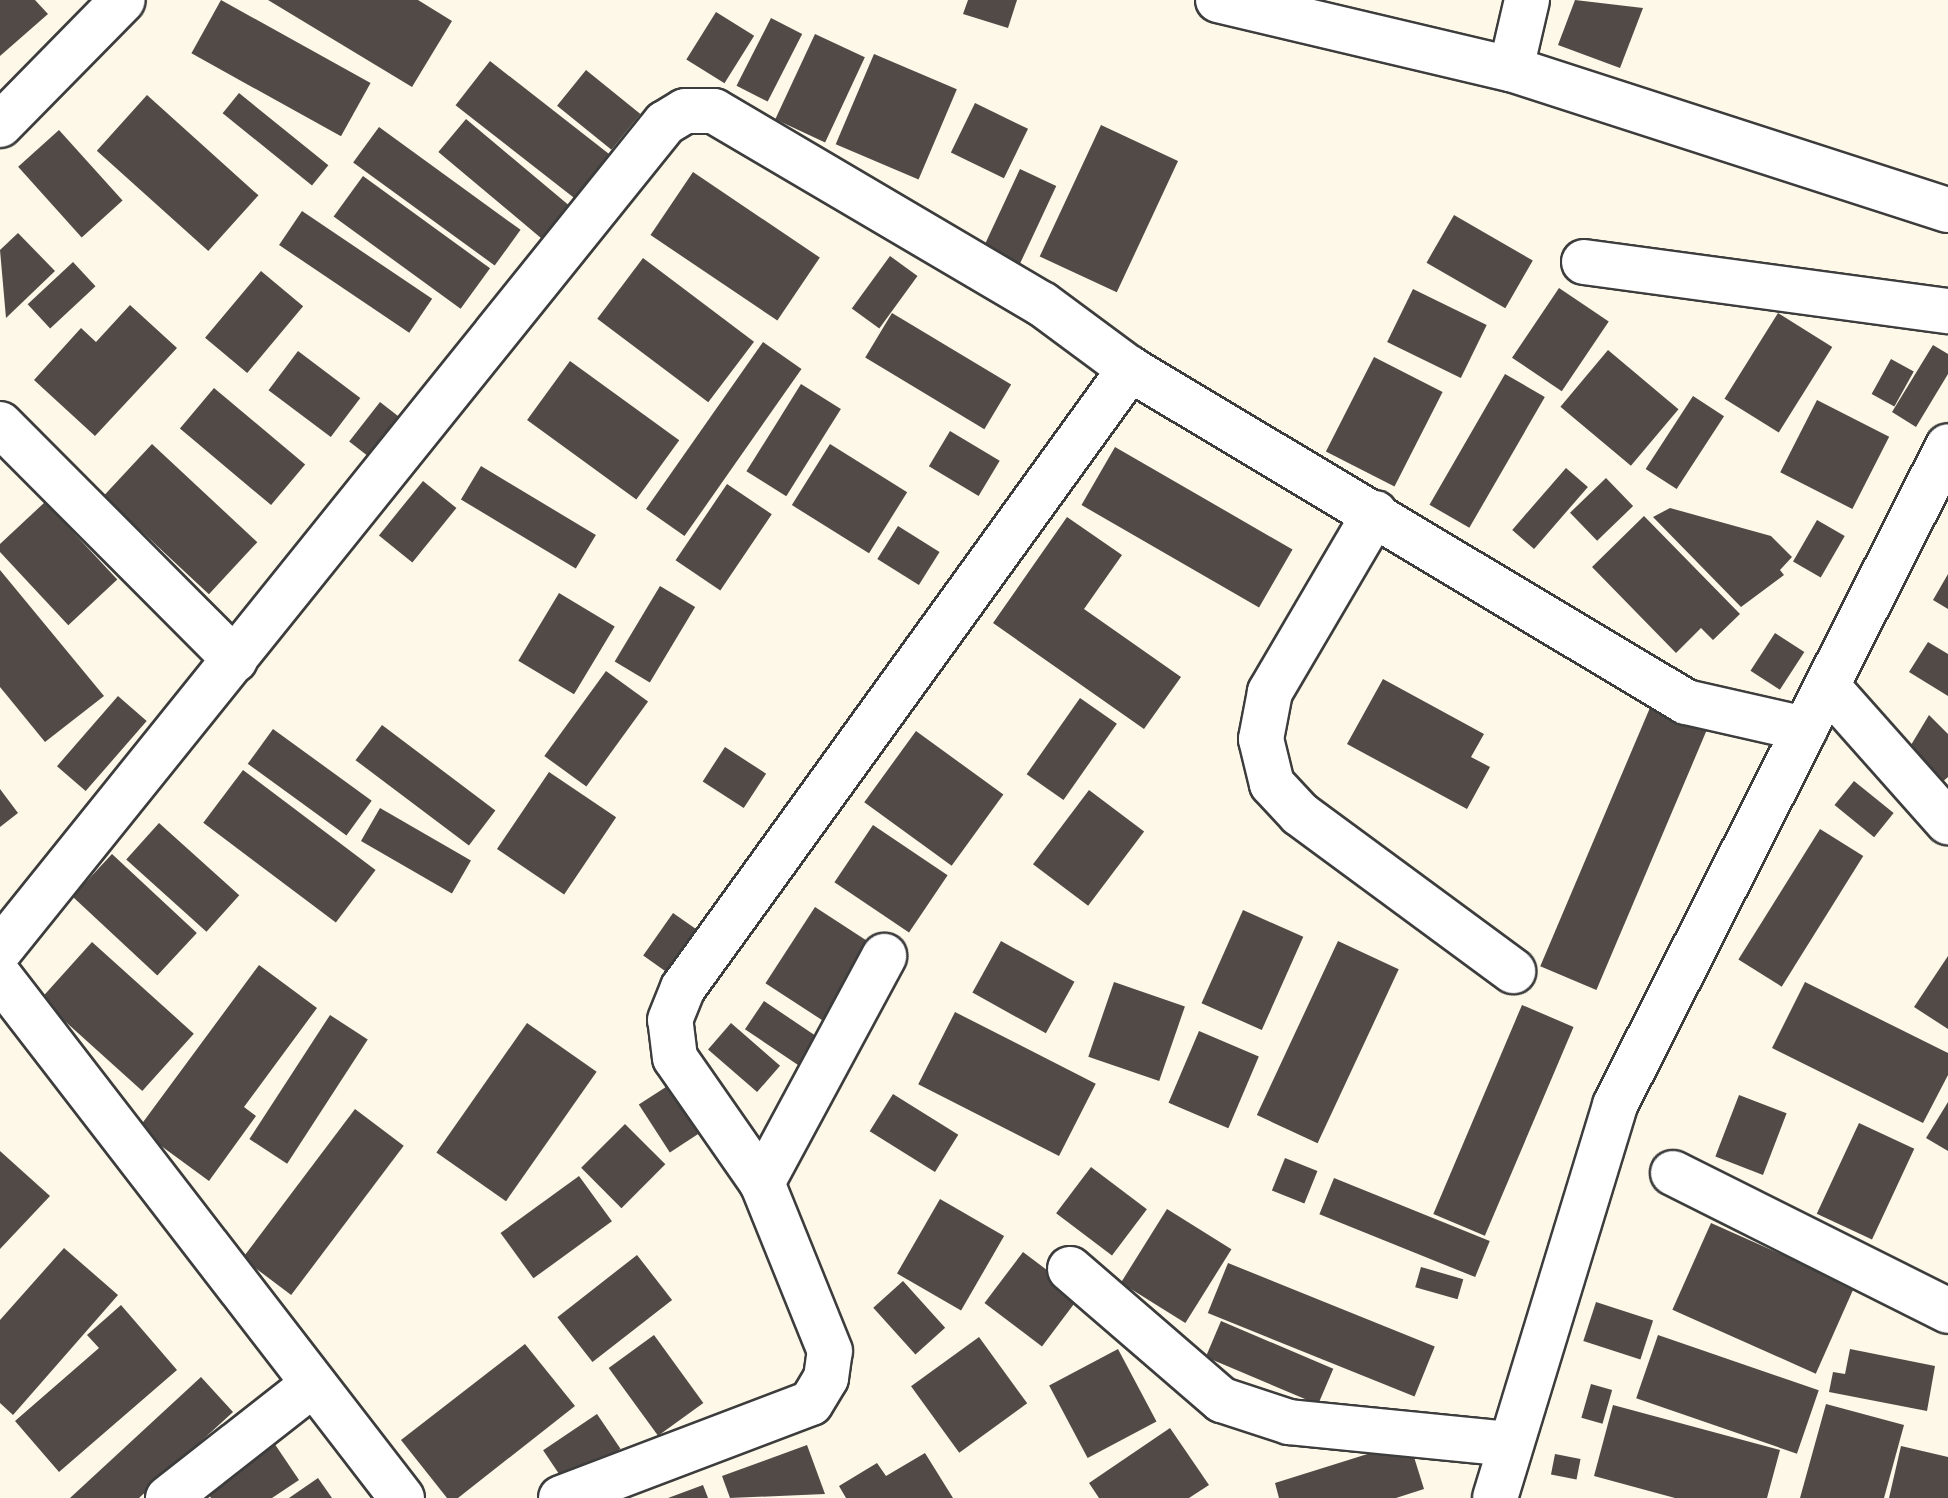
<!DOCTYPE html>
<style>
body{margin:0}
#map{position:relative;width:1948px;height:1498px;overflow:hidden;background:#fef8e8;font-family:Literata,serif}
div>[style]{position:absolute}
[style*='--x']{left:calc(var(--x)*1px);top:calc(var(--y)*1px);width:calc(var(--w)*1px);rotate:calc(var(--a)*1deg)}
.building>*{inset:0;background:#524a47;transform-origin:0 0}
.roads{filter:drop-shadow(2px 0 #3d3d3d) drop-shadow(-2px 0 #3d3d3d) drop-shadow(0 2px #3d3d3d) drop-shadow(0 -2px #3d3d3d)}
.minor>*{height:44px;margin:-22px;padding:0 22px;transform-origin:22px;border-radius:22px;background:#fff}
span{translate:-50% -50%;white-space:nowrap;text-align:center;line-height:1.15;-webkit-text-stroke:8px #fff;paint-order:stroke}
</style>
<div id="map">
<div class="building">
<div style="clip-path:polygon(0 0,35px 0,48px 14px,0 56px)"></div>
<div style="left:221px;top:0;width:171px;height:61px;rotate:29deg"></div>
<div style="clip-path:polygon(268px 0,418px 0,452px 21px,412px 87px)"></div>
<div style="clip-path:polygon(968px 0,1017px 0,1008px 28px,963px 14px)"></div>
<div style="clip-path:polygon(1575px 0,1643px 8px,1620px 68px,1558px 45px)"></div>
<div style="left:716px;top:12px;width:45px;height:56px;rotate:32deg"></div>
<div style="left:771px;top:18px;width:35px;height:76px;rotate:27deg"></div>
<div style="left:815px;top:34px;width:55px;height:94px;rotate:25deg"></div>
<div style="left:874px;top:54px;width:90px;height:98px;rotate:23deg"></div>
<div style="left:490px;top:61px;width:160px;height:56px;rotate:38deg"></div>
<div style="left:586px;top:70px;width:70px;height:46px;rotate:39deg"></div>
<div style="left:239px;top:93px;width:115px;height:26px;rotate:39deg"></div>
<div style="left:147px;top:95px;width:150px;height:75px;rotate:42deg"></div>
<div style="left:975px;top:103px;width:59px;height:55px;rotate:26deg"></div>
<div style="left:466px;top:119px;width:137px;height:43px;rotate:40deg"></div>
<div style="left:1101px;top:125px;width:85px;height:145px;rotate:25deg"></div>
<div style="left:379px;top:127px;width:175px;height:44px;rotate:36deg"></div>
<div style="left:59px;top:130px;width:95px;height:55px;rotate:48deg"></div>
<div style="left:1020px;top:169px;width:40px;height:94px;rotate:25deg"></div>
<div style="left:693px;top:172px;width:153px;height:76px;rotate:34deg"></div>
<div style="left:363px;top:176px;width:157px;height:50px;rotate:36deg"></div>
<div style="left:302px;top:211px;width:157px;height:41px;rotate:34deg"></div>
<div style="left:1454px;top:215px;width:91px;height:55px;rotate:30deg"></div>
<div style="clip-path:polygon(18px 233px,55px 271px,6px 318px,0 250px)"></div>
<div style="left:890px;top:256px;width:34px;height:65px;rotate:36deg"></div>
<div style="left:643px;top:258px;width:139px;height:76px;rotate:37deg"></div>
<div style="left:73px;top:262px;width:33px;height:62px;rotate:47deg"></div>
<div style="left:261px;top:271px;width:55px;height:87px;rotate:40deg"></div>
<div style="left:1559px;top:288px;width:60px;height:84px;rotate:34deg"></div>
<div style="left:1413px;top:289px;width:82px;height:59px;rotate:26deg"></div>
<div style="clip-path:polygon(130px 305px,177px 348px,95px 436px,34px 380px,81px 328px,96px 342px)"></div>
<div style="left:892px;top:313px;width:139px;height:52px;rotate:31deg"></div>
<div style="left:1778px;top:313px;width:64px;height:101px;rotate:32deg"></div>
<div style="left:763px;top:342px;width:47px;height:204px;rotate:35deg"></div>
<div style="clip-path:polygon(1933px 345px,1948px 354px,1948px 374px,1916px 427px,1892px 412px)"></div>
<div style="left:1608px;top:350px;width:92px;height:74px;rotate:40deg"></div>
<div style="left:298px;top:351px;width:78px;height:49px;rotate:37deg"></div>
<div style="left:1374px;top:357px;width:77px;height:106px;rotate:27deg"></div>
<div style="left:1891px;top:359px;width:26px;height:40px;rotate:29deg"></div>
<div style="left:570px;top:361px;width:135px;height:73px;rotate:36deg"></div>
<div style="left:1505px;top:374px;width:46px;height:151px;rotate:30deg"></div>
<div style="left:801px;top:384px;width:47px;height:103px;rotate:32deg"></div>
<div style="left:214px;top:388px;width:119px;height:53px;rotate:40deg"></div>
<div style="left:1693px;top:396px;width:37px;height:87px;rotate:33deg"></div>
<div style="left:1817px;top:400px;width:81px;height:81px;rotate:27deg"></div>
<div style="left:380px;top:402px;width:31px;height:50px;rotate:38deg"></div>
<div style="left:950px;top:431px;width:58px;height:41px;rotate:31deg"></div>
<div style="left:152px;top:444px;width:144px;height:71px;rotate:43deg"></div>
<div style="left:830px;top:444px;width:91px;height:72px;rotate:32deg"></div>
<div style="left:1115px;top:447px;width:205px;height:67px;rotate:30deg"></div>
<div style="left:481px;top:466px;width:134px;height:39px;rotate:31deg"></div>
<div style="left:1566px;top:468px;width:29px;height:82px;rotate:41deg"></div>
<div style="left:1606px;top:478px;width:39px;height:50px;rotate:46deg"></div>
<div style="left:423px;top:481px;width:43px;height:70px;rotate:39deg"></div>
<div style="left:727px;top:484px;width:54px;height:92px;rotate:34deg"></div>
<div style="left:45px;top:502px;width:106px;height:67px;rotate:47deg"></div>
<div style="clip-path:polygon(1670px 508px,1771px 536px,1792px 557px,1780px 570px,1784px 575px,1741px 607px,1653px 517px)"></div>
<div style="clip-path:polygon(1644px 516px,1740px 614px,1713px 640px,1701px 628px,1676px 653px,1592px 567px)"></div>
<div style="clip-path:polygon(1067px 517px,1122px 555px,1084px 609px,1181px 677px,1144px 729px,993px 623px)"></div>
<div style="left:1817px;top:520px;width:32px;height:48px;rotate:30deg"></div>
<div style="left:898px;top:526px;width:49px;height:39px;rotate:32deg"></div>
<div style="clip-path:polygon(0 570px,104px 696px,45px 742px,0 687px)"></div>
<div style="clip-path:polygon(1948px 574px,1948px 609px,1933px 600px)"></div>
<div style="left:660px;top:586px;width:41px;height:88px;rotate:31deg"></div>
<div style="left:559px;top:593px;width:65px;height:79px;rotate:31deg"></div>
<div style="left:1775px;top:633px;width:35px;height:45px;rotate:33deg"></div>
<div style="clip-path:polygon(1928px 642px,1948px 654px,1948px 696px,1909px 672px)"></div>
<div style="left:606px;top:671px;width:52px;height:105px;rotate:36deg"></div>
<div style="clip-path:polygon(1383px 679px,1484px 734px,1471px 757px,1490px 767px,1467px 809px,1347px 744px)"></div>
<div style="left:118px;top:696px;width:38px;height:93px;rotate:41deg"></div>
<div style="left:1080px;top:698px;width:45px;height:93px;rotate:35deg"></div>
<div style="left:1652px;top:703px;width:61px;height:286px;rotate:23deg"></div>
<div style="clip-path:polygon(1929px 715px,1948px 734px,1948px 777px,1940px 784px,1908px 750px)"></div>
<div style="left:382px;top:725px;width:142px;height:44px;rotate:37deg"></div>
<div style="left:273px;top:729px;width:122px;height:43px;rotate:36deg"></div>
<div style="left:916px;top:731px;width:108px;height:88px;rotate:36deg"></div>
<div style="left:725px;top:747px;width:49px;height:41px;rotate:33deg"></div>
<div style="left:243px;top:770px;width:166px;height:66px;rotate:37deg"></div>
<div style="left:549px;top:772px;width:81px;height:93px;rotate:34deg"></div>
<div style="left:1854px;top:781px;width:51px;height:31px;rotate:39deg"></div>
<div style="clip-path:polygon(0 789px,18px 813px,0 827px)"></div>
<div style="left:1089px;top:790px;width:69px;height:93px;rotate:37deg"></div>
<div style="left:380px;top:808px;width:105px;height:38px;rotate:30deg"></div>
<div style="left:159px;top:823px;width:108px;height:49px;rotate:42deg"></div>
<div style="left:873px;top:825px;width:90px;height:69px;rotate:34deg"></div>
<div style="left:1820px;top:829px;width:51px;height:154px;rotate:32deg"></div>
<div style="left:112px;top:854px;width:116px;height:58px;rotate:43deg"></div>
<div style="left:815px;top:907px;width:77px;height:91px;rotate:33deg"></div>
<div style="left:1243px;top:910px;width:66px;height:102px;rotate:24deg"></div>
<div style="left:673px;top:913px;width:28px;height:52px;rotate:35deg"></div>
<div style="left:1001px;top:941px;width:84px;height:59px;rotate:29deg"></div>
<div style="left:1338px;top:941px;width:67px;height:192px;rotate:25deg"></div>
<div style="left:92px;top:942px;width:137px;height:77px;rotate:42deg"></div>
<div style="clip-path:polygon(1948px 956px,1948px 1029px,1914px 1007px)"></div>
<div style="clip-path:polygon(259px 965px,317px 1008px,244px 1107px,256px 1116px,209px 1181px,138px 1129px)"></div>
<div style="left:1114px;top:982px;width:75px;height:79px;rotate:19deg"></div>
<div style="clip-path:polygon(1805px 982px,1948px 1053px,1948px 1075px,1923px 1123px,1772px 1048px)"></div>
<div style="left:764px;top:1001px;width:77px;height:34px;rotate:34deg"></div>
<div style="left:1522px;top:1005px;width:56px;height:227px;rotate:23deg"></div>
<div style="left:955px;top:1012px;width:158px;height:81px;rotate:27deg"></div>
<div style="left:330px;top:1015px;width:45px;height:148px;rotate:33deg"></div>
<div style="left:527px;top:1023px;width:85px;height:158px;rotate:35deg"></div>
<div style="left:731px;top:1023px;width:65px;height:35px;rotate:41deg"></div>
<div style="left:1199px;top:1031px;width:65px;height:78px;rotate:23deg"></div>
<div style="left:669px;top:1085px;width:57px;height:36px;rotate:57deg"></div>
<div style="left:893px;top:1094px;width:77px;height:44px;rotate:32deg"></div>
<div style="left:1739px;top:1095px;width:51px;height:66px;rotate:21deg"></div>
<div style="clip-path:polygon(1948px 1102px,1948px 1151px,1926px 1138px)"></div>
<div style="left:355px;top:1109px;width:61px;height:187px;rotate:37deg"></div>
<div style="left:1859px;top:1123px;width:61px;height:100px;rotate:25deg"></div>
<div style="left:625px;top:1124px;width:57px;height:62px;rotate:45deg"></div>
<div style="clip-path:polygon(0 1151px,50px 1196px,0 1249px)"></div>
<div style="left:1285px;top:1158px;width:35px;height:35px;rotate:22deg"></div>
<div style="left:1091px;top:1167px;width:70px;height:58px;rotate:37deg"></div>
<div style="left:579px;top:1176px;width:56px;height:97px;rotate:54deg"></div>
<div style="left:1334px;top:1178px;width:168px;height:39px;rotate:22deg"></div>
<div style="left:940px;top:1199px;width:74px;height:86px;rotate:30deg"></div>
<div style="left:1167px;top:1209px;width:76px;height:87px;rotate:32deg"></div>
<div style="left:1711px;top:1223px;width:157px;height:95px;rotate:24deg"></div>
<div style="clip-path:polygon(64px 1248px,118px 1295px,13px 1415px,0 1403px,0 1320px)"></div>
<div style="left:1023px;top:1252px;width:72px;height:64px;rotate:37deg"></div>
<div style="left:637px;top:1255px;width:57px;height:101px;rotate:52deg"></div>
<div style="left:1228px;top:1263px;width:223px;height:54px;rotate:22deg"></div>
<div style="left:1421px;top:1267px;width:44px;height:21px;rotate:16deg"></div>
<div style="left:903px;top:1281px;width:63px;height:40px;rotate:48deg"></div>
<div style="left:1596px;top:1302px;width:60px;height:41px;rotate:18deg"></div>
<div style="clip-path:polygon(121px 1305px,177px 1370px,59px 1472px,15px 1421px,99px 1348px,87px 1335px)"></div>
<div style="left:1221px;top:1321px;width:122px;height:39px;rotate:23deg"></div>
<div style="left:654px;top:1335px;width:84px;height:56px;rotate:54deg"></div>
<div style="left:1658px;top:1335px;width:170px;height:67px;rotate:19deg"></div>
<div style="left:979px;top:1337px;width:82px;height:84px;rotate:54deg"></div>
<div style="clip-path:polygon(525px 1344px,575px 1406px,458px 1498px,447px 1498px,401px 1440px)"></div>
<div style="left:1118px;top:1349px;width:82px;height:78px;rotate:62deg"></div>
<div style="clip-path:polygon(1850px 1349px,1935px 1366px,1927px 1411px,1829px 1392px,1833px 1372px,1845px 1374px)"></div>
<div style="clip-path:polygon(201px 1377px,233px 1412px,139px 1498px,70px 1498px)"></div>
<div style="left:1591px;top:1384px;width:22px;height:35px;rotate:16deg"></div>
<div style="clip-path:polygon(1826px 1404px,1904px 1425px,1884px 1498px,1800px 1498px)"></div>
<div style="clip-path:polygon(1613px 1405px,1780px 1450px,1767px 1498px,1675px 1498px,1594px 1476px)"></div>
<div style="left:597px;top:1414px;width:42px;height:65px;rotate:56deg"></div>
<div style="clip-path:polygon(1170px 1428px,1209px 1485px,1189px 1498px,1099px 1498px,1089px 1483px)"></div>
<div style="clip-path:polygon(270px 1437px,299px 1480px,272px 1498px,211px 1498px,201px 1483px)"></div>
<div style="clip-path:polygon(1409px 1441px,1424px 1489px,1396px 1498px,1279px 1498px,1275px 1483px)"></div>
<div style="clip-path:polygon(807px 1445px,825px 1494px,730px 1498px,722px 1476px)"></div>
<div style="clip-path:polygon(1901px 1446px,1948px 1457px,1948px 1498px,1889px 1498px)"></div>
<div style="clip-path:polygon(925px 1453px,953px 1498px,846px 1498px,839px 1486px,877px 1463px,886px 1476px)"></div>
<div style="left:1555px;top:1454px;width:26px;height:21px;rotate:11deg"></div>
<div style="clip-path:polygon(318px 1478px,332px 1498px,289px 1498px)"></div>
<div style="clip-path:polygon(703px 1485px,708px 1498px,668px 1498px)"></div>
</div>
<div class="roads">
<div class="minor">
<div style="--x:1218;--y:0;--w:301;--a:13.3"></div>
<div style="--x:1527;--y:0;--w:71;--a:103.1"></div>
<div style="--x:1511;--y:69;--w:459;--a:17.9"></div>
<div style="--x:0;--y:125;--w:175;--a:-45.5"></div>
<div style="--x:1584;--y:262;--w:367;--a:7.7"></div>
<div style="--x:0;--y:424;--w:333;--a:45.1"></div>
<div style="--x:1375;--y:513;--w:208;--a:120.4"></div>
<div style="--x:1270;--y:692;--w:48;--a:100.8"></div>
<div style="--x:1261;--y:739;--w:46;--a:76.3"></div>
<div style="--x:1272;--y:784;--w:41;--a:47"></div>
<div style="--x:1300;--y:814;--w:265;--a:36.4"></div>
<div style="--x:1828;--y:687;--w:181;--a:48.4"></div>
<div style="--x:0;--y:950;--w:1061;--a:-51.2"></div>
<div style="--x:665;--y:123;--w:23;--a:-31"></div>
<div style="--x:685;--y:111;--w:29;--a:0"></div>
<div style="--x:714;--y:111;--w:381;--a:30.5"></div>
<div style="--x:1042;--y:304;--w:109;--a:36.5"></div>
<div style="--x:1130;--y:369;--w:648;--a:30.92"></div>
<div style="--x:1686;--y:702;--w:122;--a:12.8"></div>
<div style="--x:0;--y:977;--w:658;--a:52.35"></div>
<div style="--x:1673;--y:1173;--w:308;--a:26.6"></div>
<div style="--x:762;--y:1183;--w:258;--a:-61.7"></div>
<div style="--x:1070;--y:1269;--w:201;--a:40.8"></div>
<div style="--x:1222;--y:1400;--w:71;--a:18.2"></div>
<div style="--x:1289;--y:1422;--w:221;--a:5.7"></div>
<div style="--x:168;--y:1498;--w:183;--a:-38.1"></div>
<div style="--x:561;--y:1498;--w:267;--a:-20.8"></div>
<div style="--x:811;--y:1403;--w:29;--a:-59"></div>
<div style="--x:826;--y:1378;--w:27;--a:-82"></div>
<div style="--x:830;--y:1351;--w:181;--a:-112"></div>
<div style="--x:762;--y:1183;--w:152;--a:-124.8"></div>
<div style="--x:675;--y:1058;--w:38;--a:-97"></div>
<div style="--x:670;--y:1020;--w:35;--a:-68"></div>
<div style="--x:683;--y:988;--w:764;--a:-54.17"></div>
<div style="--x:1495;--y:1498;--w:411;--a:-73"></div>
<div style="--x:1615;--y:1105;--w:738;--a:-63.19"></div>
</div>
</div>
</div>
